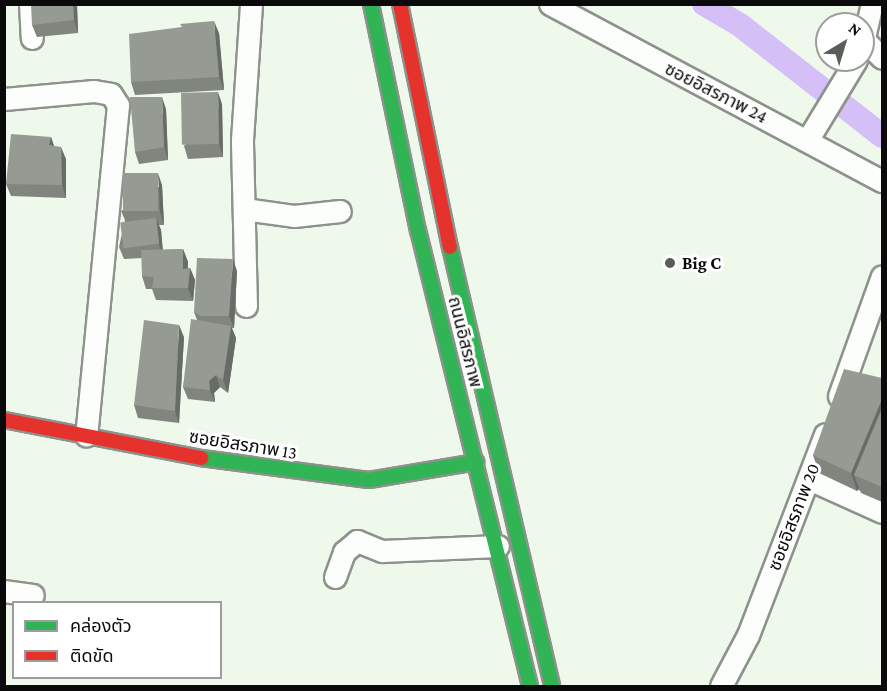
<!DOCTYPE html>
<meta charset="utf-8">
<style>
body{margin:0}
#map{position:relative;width:887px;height:691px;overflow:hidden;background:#eef9ec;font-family:"Crimson Pro","Noto Sans Thai",serif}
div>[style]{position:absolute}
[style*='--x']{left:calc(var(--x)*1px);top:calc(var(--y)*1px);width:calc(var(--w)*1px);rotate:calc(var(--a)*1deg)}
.canal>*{height:24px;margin:-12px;padding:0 12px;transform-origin:12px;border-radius:12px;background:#d5bff7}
.roads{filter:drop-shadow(2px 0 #8d928c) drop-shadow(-2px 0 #8d928c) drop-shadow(0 2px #8d928c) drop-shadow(0 -2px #8d928c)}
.street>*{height:21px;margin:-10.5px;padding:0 10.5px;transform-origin:10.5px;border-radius:10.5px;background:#fcfefc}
.fast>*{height:14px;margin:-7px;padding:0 7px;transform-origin:7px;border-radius:7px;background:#30b455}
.jam>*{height:14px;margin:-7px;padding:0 7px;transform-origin:7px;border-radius:7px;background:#e5322d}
.wall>*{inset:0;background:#80857e}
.shaded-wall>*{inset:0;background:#686c67}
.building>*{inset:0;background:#959b93;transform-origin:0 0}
.dots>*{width:16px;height:16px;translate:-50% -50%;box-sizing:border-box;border:3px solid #fff;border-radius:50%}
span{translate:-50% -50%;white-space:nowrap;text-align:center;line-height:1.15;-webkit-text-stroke:6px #fff;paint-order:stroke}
.street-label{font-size:18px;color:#0a0a0a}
.poi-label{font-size:18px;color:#0a0a0a;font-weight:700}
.left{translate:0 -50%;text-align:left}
.frame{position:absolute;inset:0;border:6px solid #0a0a0a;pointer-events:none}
.legend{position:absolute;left:12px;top:601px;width:210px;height:78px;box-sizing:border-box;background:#fff;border:2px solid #9d9d9d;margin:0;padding:8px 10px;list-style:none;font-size:18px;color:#0a0a0a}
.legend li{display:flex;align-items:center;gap:12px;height:30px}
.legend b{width:30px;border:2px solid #9d9d9d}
.north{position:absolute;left:815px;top:12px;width:60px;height:60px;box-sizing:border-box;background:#fff;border:2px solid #9d9d9d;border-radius:50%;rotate:38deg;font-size:16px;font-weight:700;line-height:24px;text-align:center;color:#0a0a0a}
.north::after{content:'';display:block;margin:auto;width:21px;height:27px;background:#5a5e59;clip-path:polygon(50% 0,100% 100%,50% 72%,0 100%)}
</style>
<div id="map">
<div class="canal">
<div style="--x:704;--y:4;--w:42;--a:30.3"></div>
<div style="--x:740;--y:25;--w:180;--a:38"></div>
</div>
<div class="roads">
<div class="street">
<div style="--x:30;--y:4;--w:34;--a:87"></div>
<div style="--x:550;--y:4;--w:376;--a:28.1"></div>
<div style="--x:864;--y:40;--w:25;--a:45"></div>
<div style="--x:863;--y:42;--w:39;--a:-77"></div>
<div style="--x:4;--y:99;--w:90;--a:-5.1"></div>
<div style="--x:94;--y:91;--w:17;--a:10"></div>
<div style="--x:111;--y:94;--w:13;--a:58"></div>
<div style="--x:118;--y:105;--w:332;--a:95.5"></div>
<div style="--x:808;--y:139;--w:92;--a:-58.7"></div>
<div style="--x:244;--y:209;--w:50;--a:8"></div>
<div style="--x:294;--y:216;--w:46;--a:-6.2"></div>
<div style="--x:246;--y:306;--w:166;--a:-91.4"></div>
<div style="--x:242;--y:140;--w:136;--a:-86.2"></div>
<div style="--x:839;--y:396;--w:127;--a:-70.3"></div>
<div style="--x:809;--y:479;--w:80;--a:24.3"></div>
<div style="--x:335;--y:577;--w:27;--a:-70"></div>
<div style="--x:344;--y:552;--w:17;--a:-40"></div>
<div style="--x:357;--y:541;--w:27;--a:22"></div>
<div style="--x:382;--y:551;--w:116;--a:-2.5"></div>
<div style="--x:4;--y:591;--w:29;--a:8"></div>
<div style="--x:721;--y:686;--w:58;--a:-62.1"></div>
<div style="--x:748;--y:635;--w:215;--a:-69"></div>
</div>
<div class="fast">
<div style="--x:371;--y:4;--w:231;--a:78.3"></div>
<div style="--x:418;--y:230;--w:470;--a:76.2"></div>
<div style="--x:450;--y:247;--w:451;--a:76.9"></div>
<div style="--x:201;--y:458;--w:169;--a:7.5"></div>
<div style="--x:369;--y:480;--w:109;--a:-9.5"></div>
</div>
<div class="jam">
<div style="--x:400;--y:4;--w:248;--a:78.4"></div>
<div style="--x:4;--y:420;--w:201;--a:10.9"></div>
</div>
</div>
<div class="wall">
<div style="clip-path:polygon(77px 4px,78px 33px,37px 37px,32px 25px)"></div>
<div style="clip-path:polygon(182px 27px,219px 33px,224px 90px,135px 95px,131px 82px)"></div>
<div style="clip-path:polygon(222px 104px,223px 157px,188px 159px,184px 146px)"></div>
<div style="clip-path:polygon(166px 109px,168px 160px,139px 164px,135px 152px)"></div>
<div style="clip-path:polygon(51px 137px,54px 146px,66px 159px,66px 198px,11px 196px,6px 184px)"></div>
<div style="clip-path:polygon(162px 185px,164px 225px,159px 225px,161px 230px,163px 250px,183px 249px,188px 262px,188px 268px,190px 268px,195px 280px,193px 301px,156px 300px,152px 289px,146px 289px,142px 276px,142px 258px,124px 259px,119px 247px,125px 220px,121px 211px)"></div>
<div style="clip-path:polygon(237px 271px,234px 328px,232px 328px,236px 338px,228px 393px,220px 387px,214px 393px,215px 402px,188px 399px,183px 387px,197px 320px,194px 312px)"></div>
<div style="clip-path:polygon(184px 337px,179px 423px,138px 418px,134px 405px)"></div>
<div style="clip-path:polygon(882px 378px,882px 502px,861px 493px,859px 488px,857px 491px,819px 473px,813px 455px)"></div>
</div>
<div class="shaded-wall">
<div style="clip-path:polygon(73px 4px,77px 4px,78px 33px,74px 20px)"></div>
<div style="clip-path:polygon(214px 21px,219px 33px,224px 90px,219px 77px)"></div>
<div style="clip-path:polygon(218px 92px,222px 104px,223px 157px,219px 144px)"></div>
<div style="clip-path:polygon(162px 97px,166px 109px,168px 160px,164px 147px)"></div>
<div style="clip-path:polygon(51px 137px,55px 149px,49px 145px)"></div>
<div style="clip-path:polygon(61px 147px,66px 159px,66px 198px,62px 185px)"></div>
<div style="clip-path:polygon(158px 173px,162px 185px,164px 225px,160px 212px)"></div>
<div style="clip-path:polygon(156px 218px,161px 230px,163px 257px,159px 244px)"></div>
<div style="clip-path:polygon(183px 249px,188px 262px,187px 281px,183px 269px)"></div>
<div style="clip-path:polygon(233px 259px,237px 271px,234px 328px,229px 316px)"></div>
<div style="clip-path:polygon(190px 268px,195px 280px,193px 301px,188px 288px)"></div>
<div style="clip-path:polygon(179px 325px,184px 337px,179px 423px,175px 411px)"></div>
<div style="clip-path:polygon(231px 326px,236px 338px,228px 393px,223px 380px)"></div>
<div style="clip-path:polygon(216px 375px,220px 387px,214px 393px,215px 402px,210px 390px,209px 381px)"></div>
<div style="clip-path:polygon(882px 399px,882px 432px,854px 475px,859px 488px,857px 491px,851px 473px)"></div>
</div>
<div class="building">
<div style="clip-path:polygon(31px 4px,73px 4px,74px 20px,32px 25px)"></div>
<div style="clip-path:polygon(214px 21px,219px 77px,131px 82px,129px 34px,182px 27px,180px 24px)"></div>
<div style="left:218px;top:92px;width:52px;height:37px;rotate:89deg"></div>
<div style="clip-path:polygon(130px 97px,162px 97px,164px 147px,135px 152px)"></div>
<div style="clip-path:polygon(11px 134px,51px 137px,49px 145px,61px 147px,62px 185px,6px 184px)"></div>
<div style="left:123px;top:173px;width:35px;height:38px"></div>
<div style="left:156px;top:218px;width:26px;height:36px;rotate:83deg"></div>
<div style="clip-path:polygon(183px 249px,183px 269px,190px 268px,188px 288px,152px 288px,154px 277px,142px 276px,141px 250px)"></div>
<div style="clip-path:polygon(197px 258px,233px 259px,229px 316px,201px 316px,194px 312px)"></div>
<div style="clip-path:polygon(191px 319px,231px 326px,223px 380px,216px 375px,209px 381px,210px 390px,183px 387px)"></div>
<div style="clip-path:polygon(144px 320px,179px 325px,175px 411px,134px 405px)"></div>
<div style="clip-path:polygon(844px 369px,882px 378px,882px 399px,851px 473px,813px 455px)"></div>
<div style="clip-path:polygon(882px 408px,882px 487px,854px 475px)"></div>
</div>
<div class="dots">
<div style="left:670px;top:263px;background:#5a5e59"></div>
</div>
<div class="street-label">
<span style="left:716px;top:93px;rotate:27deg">ซอยอิสรภาพ 24</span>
<span style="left:465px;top:342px;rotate:76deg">ถนนอิสรภาพ</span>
<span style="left:243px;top:445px;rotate:9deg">ซอยอิสรภาพ 13</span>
<span style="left:794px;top:517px;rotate:-69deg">ซอยอิสรภาพ 20</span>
</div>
<div class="poi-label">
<span class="left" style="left:682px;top:263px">Big C</span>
</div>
<div class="frame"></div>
<ul class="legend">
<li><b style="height:8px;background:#30b455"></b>คล่องตัว</li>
<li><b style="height:8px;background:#e5322d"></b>ติดขัด</li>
</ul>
<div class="north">N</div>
</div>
